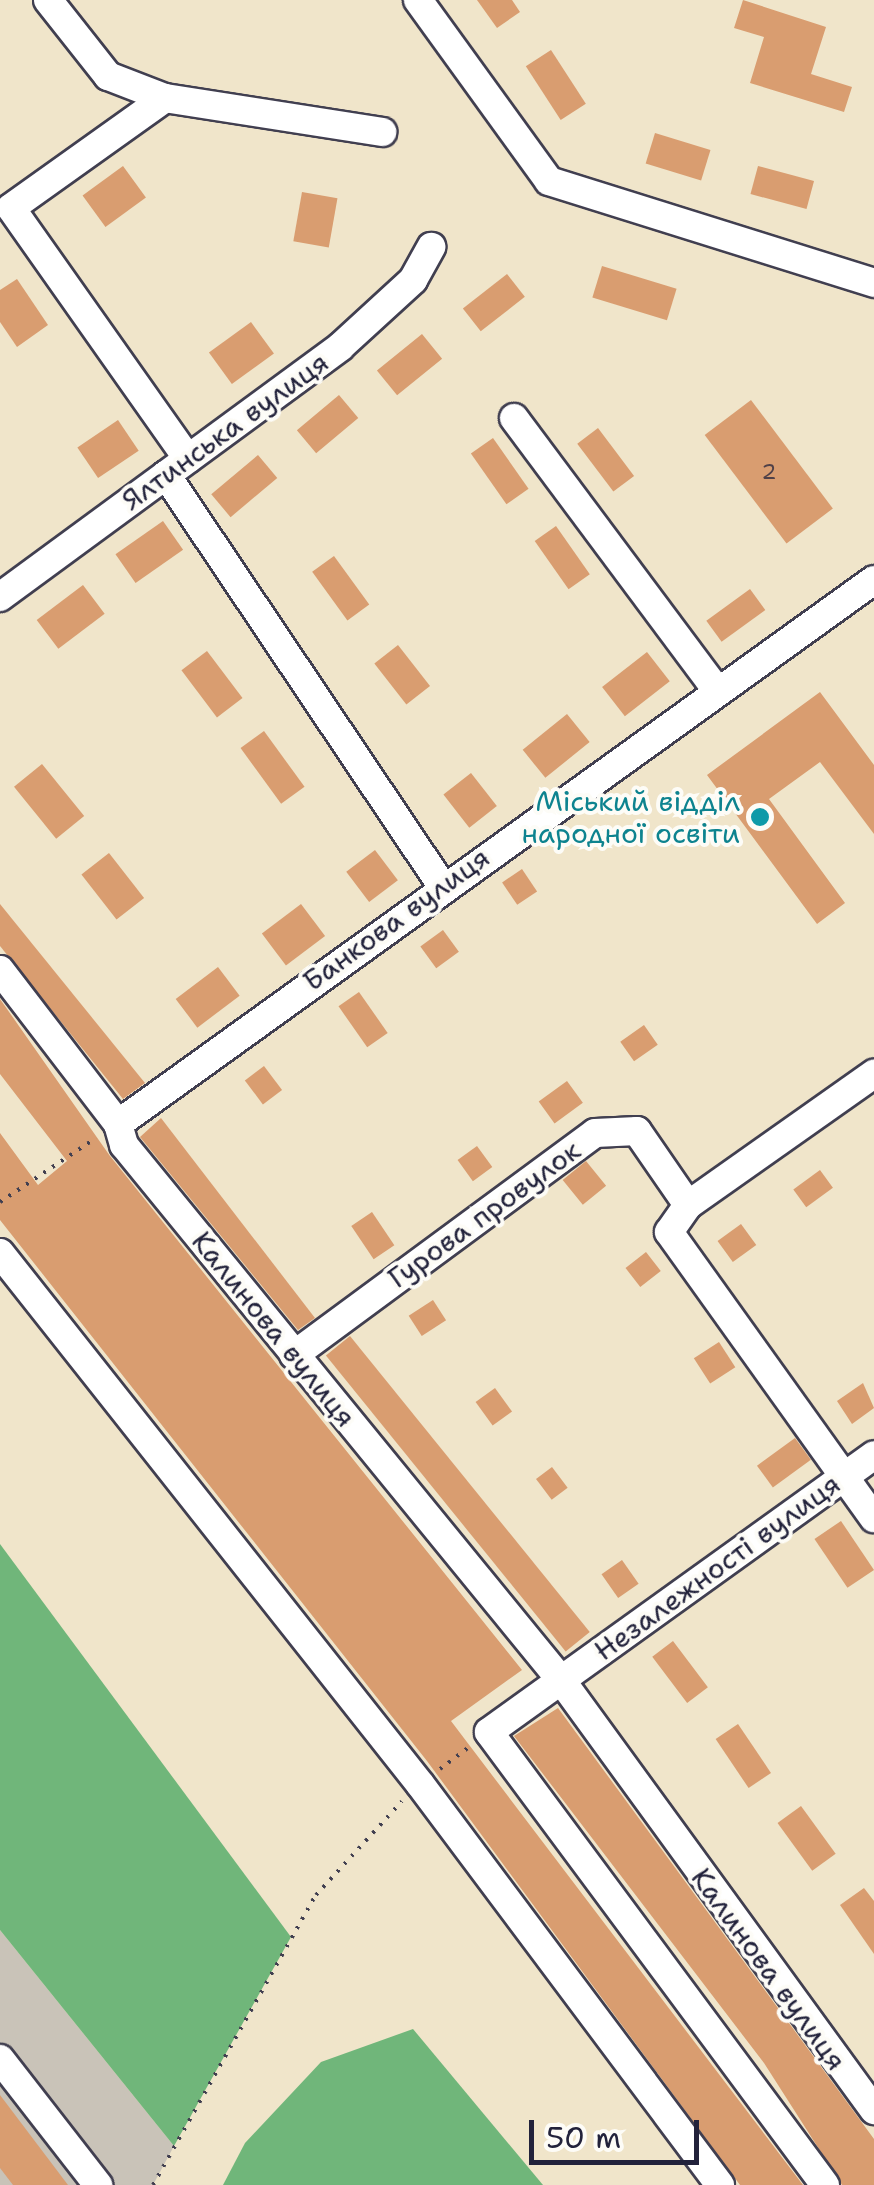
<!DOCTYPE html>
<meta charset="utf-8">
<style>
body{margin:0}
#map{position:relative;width:874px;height:2185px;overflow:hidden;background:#f0e5ca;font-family:"Shantell Sans",sans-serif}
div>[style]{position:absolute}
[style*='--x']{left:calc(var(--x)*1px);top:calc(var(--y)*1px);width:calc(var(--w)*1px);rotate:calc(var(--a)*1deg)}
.industrial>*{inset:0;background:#c9c3b8}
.forest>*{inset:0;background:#70b67a}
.building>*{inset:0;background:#d99d70;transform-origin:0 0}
.path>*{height:4px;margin-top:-2px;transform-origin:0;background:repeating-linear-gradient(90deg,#413f50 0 2.5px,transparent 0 10.5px)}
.roads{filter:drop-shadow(2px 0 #413f50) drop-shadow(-2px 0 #413f50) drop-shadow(0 2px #413f50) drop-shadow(0 -2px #413f50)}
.minor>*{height:28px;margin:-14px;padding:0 14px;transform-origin:14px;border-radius:14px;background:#fff}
.dots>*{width:28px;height:28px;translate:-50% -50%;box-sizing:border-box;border:5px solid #fdfcf7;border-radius:50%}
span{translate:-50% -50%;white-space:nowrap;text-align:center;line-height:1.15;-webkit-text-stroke:8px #fdfcf7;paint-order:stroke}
.number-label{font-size:22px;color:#504148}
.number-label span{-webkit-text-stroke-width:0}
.street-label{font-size:28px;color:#22223b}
.culture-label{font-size:28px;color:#0d838f}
.right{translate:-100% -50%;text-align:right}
.scale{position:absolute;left:529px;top:2120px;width:170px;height:45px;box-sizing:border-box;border:5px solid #22223b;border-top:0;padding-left:12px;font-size:30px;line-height:35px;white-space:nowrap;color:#22223b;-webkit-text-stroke:8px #fdfcf7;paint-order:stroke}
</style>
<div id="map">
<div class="industrial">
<div style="clip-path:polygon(0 1930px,174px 2146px,153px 2185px,0 2185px)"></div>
</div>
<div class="forest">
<div style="clip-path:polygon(0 1544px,291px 1937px,174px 2146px,0 1930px)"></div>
<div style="clip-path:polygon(413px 2029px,543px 2185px,223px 2185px,245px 2143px,321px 2062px)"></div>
</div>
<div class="building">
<div style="clip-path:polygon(477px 0,512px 0,520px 12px,497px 28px)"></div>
<div style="clip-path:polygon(743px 0,826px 27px,811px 74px,852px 87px,844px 112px,750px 83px,764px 37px,734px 28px)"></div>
<div style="left:551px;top:50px;width:64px;height:30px;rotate:57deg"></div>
<div style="left:655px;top:133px;width:58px;height:32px;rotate:17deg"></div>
<div style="left:123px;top:166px;width:39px;height:50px;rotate:54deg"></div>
<div style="left:758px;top:166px;width:58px;height:29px;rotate:15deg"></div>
<div style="left:302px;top:192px;width:36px;height:50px;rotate:10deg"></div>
<div style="left:602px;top:266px;width:78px;height:33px;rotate:17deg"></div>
<div style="left:507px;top:274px;width:29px;height:56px;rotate:52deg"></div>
<div style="clip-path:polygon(17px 279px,48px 325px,17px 347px,0 322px,0 290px)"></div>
<div style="left:251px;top:322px;width:39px;height:52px;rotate:54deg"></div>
<div style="left:422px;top:334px;width:32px;height:58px;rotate:51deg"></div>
<div style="left:339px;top:395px;width:30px;height:55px;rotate:50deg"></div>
<div style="left:751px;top:400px;width:136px;height:58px;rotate:53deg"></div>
<div style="left:118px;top:420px;width:37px;height:49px;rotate:56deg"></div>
<div style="left:598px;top:428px;width:60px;height:26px;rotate:53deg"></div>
<div style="left:493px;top:438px;width:62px;height:27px;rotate:55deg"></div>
<div style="left:258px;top:455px;width:30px;height:61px;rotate:50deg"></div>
<div style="left:163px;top:521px;width:35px;height:58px;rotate:55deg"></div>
<div style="left:556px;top:526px;width:59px;height:26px;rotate:55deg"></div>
<div style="left:334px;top:556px;width:60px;height:27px;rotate:54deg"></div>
<div style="left:83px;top:585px;width:36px;height:58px;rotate:53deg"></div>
<div style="left:750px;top:589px;width:26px;height:54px;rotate:54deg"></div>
<div style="left:398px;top:645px;width:52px;height:30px;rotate:52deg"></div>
<div style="left:207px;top:651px;width:59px;height:32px;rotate:53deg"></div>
<div style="left:647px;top:652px;width:37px;height:57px;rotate:52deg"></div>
<div style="clip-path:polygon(820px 692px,874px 765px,874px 834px,820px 762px,769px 799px,845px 903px,817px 924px,707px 775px)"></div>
<div style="left:567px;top:714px;width:36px;height:57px;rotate:51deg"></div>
<div style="left:264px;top:731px;width:69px;height:29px;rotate:54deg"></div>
<div style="left:42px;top:764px;width:67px;height:36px;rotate:51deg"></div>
<div style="left:471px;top:773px;width:42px;height:35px;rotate:52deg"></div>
<div style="left:375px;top:850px;width:38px;height:36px;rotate:53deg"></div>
<div style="left:109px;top:853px;width:57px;height:35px;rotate:52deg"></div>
<div style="left:522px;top:869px;width:27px;height:24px;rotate:56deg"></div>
<div style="clip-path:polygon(0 904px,145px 1083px,123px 1099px,0 946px)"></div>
<div style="left:301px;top:904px;width:40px;height:49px;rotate:53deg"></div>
<div style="left:443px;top:930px;width:27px;height:28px;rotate:54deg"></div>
<div style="left:218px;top:967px;width:36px;height:53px;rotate:53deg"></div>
<div style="left:359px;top:992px;width:50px;height:25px;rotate:55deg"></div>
<div style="clip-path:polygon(0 999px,110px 1156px,522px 1670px,451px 1721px,803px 2185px,740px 2185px,427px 1761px,0 1220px,0 1133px,38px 1185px,67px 1161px,0 1074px)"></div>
<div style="left:644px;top:1025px;width:24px;height:29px;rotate:55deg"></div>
<div style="left:264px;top:1066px;width:30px;height:24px;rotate:53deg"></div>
<div style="left:567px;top:1081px;width:27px;height:35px;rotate:54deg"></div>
<div style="clip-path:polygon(161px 1118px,315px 1318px,298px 1330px,140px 1137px)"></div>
<div style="left:477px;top:1146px;width:26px;height:24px;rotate:54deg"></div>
<div style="left:586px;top:1161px;width:32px;height:30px;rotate:51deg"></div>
<div style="left:820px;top:1170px;width:22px;height:33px;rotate:54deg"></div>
<div style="left:372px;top:1212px;width:40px;height:25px;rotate:56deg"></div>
<div style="left:741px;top:1224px;width:26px;height:29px;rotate:54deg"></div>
<div style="left:646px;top:1252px;width:24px;height:26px;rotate:52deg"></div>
<div style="left:433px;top:1300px;width:24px;height:29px;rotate:57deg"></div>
<div style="left:350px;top:1336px;width:381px;height:31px;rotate:51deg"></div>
<div style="left:719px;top:1342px;width:30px;height:30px;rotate:57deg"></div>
<div style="clip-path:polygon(863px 1383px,874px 1408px,852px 1424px,837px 1401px)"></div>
<div style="left:495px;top:1388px;width:29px;height:24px;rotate:54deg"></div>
<div style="left:795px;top:1438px;width:27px;height:47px;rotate:54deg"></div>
<div style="left:552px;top:1467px;width:26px;height:20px;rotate:53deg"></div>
<div style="left:841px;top:1521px;width:59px;height:32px;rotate:56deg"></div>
<div style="left:622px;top:1560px;width:29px;height:25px;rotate:55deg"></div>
<div style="left:673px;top:1641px;width:58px;height:26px;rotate:53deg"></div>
<div style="clip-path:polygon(558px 1708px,874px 2139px,874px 2185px,842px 2185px,764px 2063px,514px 1736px)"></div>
<div style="left:738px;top:1724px;width:59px;height:27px;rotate:56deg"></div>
<div style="left:801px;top:1806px;width:59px;height:29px;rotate:54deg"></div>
<div style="clip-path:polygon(864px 1888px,874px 1901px,874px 1954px,840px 1905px)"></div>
<div style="clip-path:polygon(0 2095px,68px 2185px,13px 2185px,0 2168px)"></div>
</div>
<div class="path">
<div style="--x:0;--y:1202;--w:115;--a:-33.7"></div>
<div style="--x:440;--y:1769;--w:35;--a:-37"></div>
<div style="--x:153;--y:2185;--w:333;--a:-60.7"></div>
<div style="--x:316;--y:1895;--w:127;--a:-47.5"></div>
</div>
<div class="roads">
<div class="minor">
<div style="--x:48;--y:0;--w:97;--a:51.7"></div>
<div style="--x:108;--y:76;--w:61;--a:21.1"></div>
<div style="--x:165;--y:98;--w:189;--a:144.5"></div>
<div style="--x:11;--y:208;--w:307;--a:54.8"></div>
<div style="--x:418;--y:0;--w:223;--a:54.1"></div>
<div style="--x:549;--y:181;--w:341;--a:17.4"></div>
<div style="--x:165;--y:98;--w:220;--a:8.9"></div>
<div style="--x:514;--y:418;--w:339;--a:53.3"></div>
<div style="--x:166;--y:475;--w:493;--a:56.1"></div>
<div style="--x:0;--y:597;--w:422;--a:-36.3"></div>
<div style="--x:340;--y:347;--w:99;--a:-42.5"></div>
<div style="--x:413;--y:280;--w:38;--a:-61"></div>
<div style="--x:0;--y:970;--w:194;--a:52.5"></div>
<div style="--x:118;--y:1124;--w:22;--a:74"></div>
<div style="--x:124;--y:1145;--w:691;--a:50.76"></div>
<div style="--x:561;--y:1680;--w:532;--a:53.95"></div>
<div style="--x:118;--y:1124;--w:931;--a:-35.74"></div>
<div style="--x:688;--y:1205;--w:228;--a:-35.2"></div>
<div style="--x:0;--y:1253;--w:677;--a:51.66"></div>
<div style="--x:420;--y:1784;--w:501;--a:53.2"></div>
<div style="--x:294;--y:1355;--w:374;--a:-36.4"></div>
<div style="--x:595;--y:1133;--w:42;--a:-2.7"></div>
<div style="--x:637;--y:1131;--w:90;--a:55.4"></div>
<div style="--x:688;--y:1205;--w:33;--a:125"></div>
<div style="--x:669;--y:1232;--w:352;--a:54.4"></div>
<div style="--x:0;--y:2059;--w:160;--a:52.1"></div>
<div style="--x:825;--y:2185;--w:564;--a:-126.57"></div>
<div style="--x:489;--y:1732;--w:474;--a:-35.7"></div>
</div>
</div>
<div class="dots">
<div style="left:760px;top:817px;background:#0f9aa8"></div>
</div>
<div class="number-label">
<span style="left:769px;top:472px">2</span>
</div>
<div class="street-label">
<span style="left:225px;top:431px;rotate:-36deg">Ялтинська вулиця</span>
<span style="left:396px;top:919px;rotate:-36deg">Банкова вулиця</span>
<span style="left:484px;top:1214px;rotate:-36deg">Гурова провулок</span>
<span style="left:274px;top:1329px;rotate:51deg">Калинова вулиця</span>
<span style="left:717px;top:1567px;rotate:-36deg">Незалежності вулиця</span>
<span style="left:769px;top:1969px;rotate:54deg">Калинова вулиця</span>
</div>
<div class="culture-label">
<span class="right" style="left:740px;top:817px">Міський відділ<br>народної освіти</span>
</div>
<div class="scale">50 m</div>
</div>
